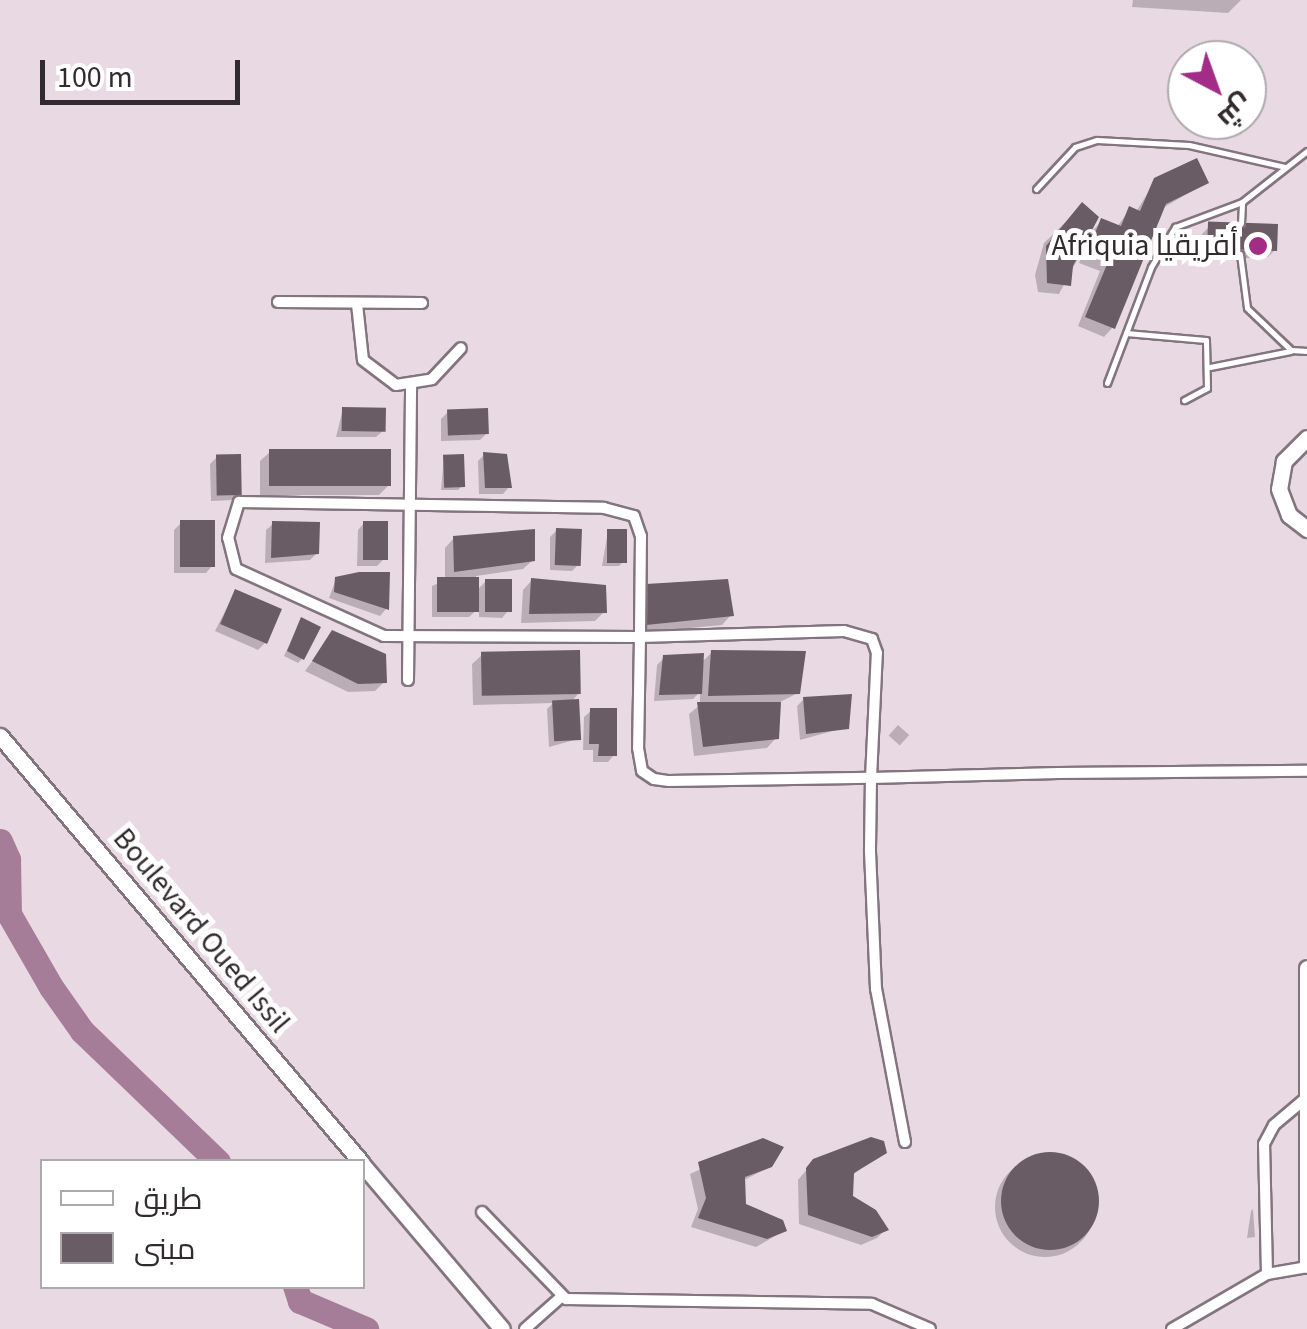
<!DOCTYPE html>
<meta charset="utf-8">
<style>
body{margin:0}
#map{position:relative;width:1307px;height:1329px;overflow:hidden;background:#e9d9e3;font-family:"Source Sans 3",Cairo,sans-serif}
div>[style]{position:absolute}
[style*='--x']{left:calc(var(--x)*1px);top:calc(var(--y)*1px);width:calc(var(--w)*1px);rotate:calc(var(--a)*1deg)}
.shadow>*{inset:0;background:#0003;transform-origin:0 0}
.round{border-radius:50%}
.river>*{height:25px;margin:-12.5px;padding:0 12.5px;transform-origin:12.5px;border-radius:12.5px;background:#a67d98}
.building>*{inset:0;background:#695c64;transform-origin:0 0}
.roads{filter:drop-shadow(2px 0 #83757e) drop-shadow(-2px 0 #83757e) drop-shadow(0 2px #83757e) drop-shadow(0 -2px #83757e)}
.service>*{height:5px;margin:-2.5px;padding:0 2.5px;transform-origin:2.5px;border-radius:2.5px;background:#fff}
.minor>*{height:10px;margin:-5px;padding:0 5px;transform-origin:5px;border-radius:5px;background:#fff}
.primary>*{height:15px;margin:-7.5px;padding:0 7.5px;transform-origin:7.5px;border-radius:7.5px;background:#fff}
.dots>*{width:28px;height:28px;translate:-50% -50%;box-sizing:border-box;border:5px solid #fff;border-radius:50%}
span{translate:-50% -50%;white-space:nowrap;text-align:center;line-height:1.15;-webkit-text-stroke:10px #fff;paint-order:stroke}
.poi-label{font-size:30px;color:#312b2f}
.right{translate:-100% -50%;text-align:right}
.street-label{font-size:30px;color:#312b2f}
.legend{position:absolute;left:40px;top:1159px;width:325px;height:130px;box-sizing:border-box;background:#fff;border:2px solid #adaaac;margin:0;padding:12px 18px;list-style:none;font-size:30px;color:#312b2f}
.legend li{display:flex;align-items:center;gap:20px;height:50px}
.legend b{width:50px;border:2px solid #adaaac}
.north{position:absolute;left:1167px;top:40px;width:100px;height:100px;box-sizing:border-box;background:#fff;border:2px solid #adaaac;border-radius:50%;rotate:139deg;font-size:28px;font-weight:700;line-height:40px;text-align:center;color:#312b2f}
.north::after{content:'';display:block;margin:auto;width:35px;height:45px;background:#a32d86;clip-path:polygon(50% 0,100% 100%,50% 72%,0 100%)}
.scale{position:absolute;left:40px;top:60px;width:200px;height:45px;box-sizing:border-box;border:5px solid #312b2f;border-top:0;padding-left:12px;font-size:30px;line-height:35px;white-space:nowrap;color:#312b2f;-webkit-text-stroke:8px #fff;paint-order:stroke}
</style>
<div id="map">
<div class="shadow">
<div style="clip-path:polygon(1133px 0,1241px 0,1228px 13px,1132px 7px)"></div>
<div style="clip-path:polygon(1155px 181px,1206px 183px,1161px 209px,1113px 327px,1104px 337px,1078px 326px,1100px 271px,1079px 263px,1090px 236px,1059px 294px,1038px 292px,1035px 275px,1044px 243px,1082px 206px,1089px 234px,1102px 221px,1117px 227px,1130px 209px,1136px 212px)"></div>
<div style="clip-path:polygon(1209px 227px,1275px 250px,1268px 257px,1203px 260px,1202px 234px)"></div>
<div style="clip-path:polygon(343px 409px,383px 431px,376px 437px,336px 437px)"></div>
<div style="clip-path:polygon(448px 412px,487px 433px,480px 440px,441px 441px,441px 419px)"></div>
<div style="clip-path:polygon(270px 452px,388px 486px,379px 495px,260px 495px,260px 461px)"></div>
<div style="clip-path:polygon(484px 455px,509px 487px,503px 494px,479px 494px,478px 461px)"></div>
<div style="clip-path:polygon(217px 457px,239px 494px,233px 500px,211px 501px,210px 464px)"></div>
<div style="clip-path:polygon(444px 457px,462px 486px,458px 490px,441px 490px)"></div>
<div style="clip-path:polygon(181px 523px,212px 566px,206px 573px,174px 573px,174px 530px)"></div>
<div style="clip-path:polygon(364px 523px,384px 559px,377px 566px,357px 566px,358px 530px)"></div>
<div style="clip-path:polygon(273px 524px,317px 553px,310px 560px,265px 563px,266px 530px)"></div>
<div style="clip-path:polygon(557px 530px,579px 564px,572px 571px,550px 570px,550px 537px)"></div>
<div style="clip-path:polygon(608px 531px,623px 562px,619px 566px,602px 566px)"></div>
<div style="clip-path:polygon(454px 538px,533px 560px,523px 569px,476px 576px,476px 591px,486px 581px,508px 611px,502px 618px,479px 617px,479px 608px,469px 617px,432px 617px,432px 586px,445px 580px,445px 548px)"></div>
<div style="clip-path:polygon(387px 575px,386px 609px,380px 616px,329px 598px,336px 579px)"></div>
<div style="clip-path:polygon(532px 580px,604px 612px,595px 621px,521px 623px,523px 590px)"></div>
<div style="clip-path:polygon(647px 587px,731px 615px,722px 625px,637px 633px,638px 596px)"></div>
<div style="clip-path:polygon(235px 592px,265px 643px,258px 650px,215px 631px)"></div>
<div style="clip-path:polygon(301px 620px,302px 659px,298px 663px,284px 656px)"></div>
<div style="clip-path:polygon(333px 633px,384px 682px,375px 691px,348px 692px,305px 671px)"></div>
<div style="clip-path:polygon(712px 652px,798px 693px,778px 703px,776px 738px,767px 748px,694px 756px,689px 714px,700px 705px,700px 692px,693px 699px,654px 701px,657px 665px,664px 658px,701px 663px)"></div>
<div style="clip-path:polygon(482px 655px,579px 693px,571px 702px,578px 739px,549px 747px,547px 709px,553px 703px,473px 705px,472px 664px)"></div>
<div style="clip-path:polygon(804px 699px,847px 727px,800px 740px,797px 706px)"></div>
<div style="clip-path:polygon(591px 711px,614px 755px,608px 762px,593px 762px,593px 750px,583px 750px,584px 717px)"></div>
<div style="left:898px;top:725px;width:15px;height:14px;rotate:42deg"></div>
<div style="clip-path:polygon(763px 1140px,782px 1148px,768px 1168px,742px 1181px,743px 1206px,784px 1231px,756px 1247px,691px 1227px,698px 1209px,690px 1174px)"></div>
<div style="clip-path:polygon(884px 1152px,851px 1176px,851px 1198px,886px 1229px,877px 1238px,861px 1245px,799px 1224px,798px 1180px,814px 1161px)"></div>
<div class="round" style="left:995px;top:1157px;width:100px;height:100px"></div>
<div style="clip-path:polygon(1253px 1209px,1255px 1237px,1247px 1238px,1251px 1211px)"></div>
</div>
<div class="river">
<div style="--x:0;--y:841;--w:20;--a:66"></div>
<div style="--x:8;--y:859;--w:55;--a:89"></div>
<div style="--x:9;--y:914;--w:84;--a:60.1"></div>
<div style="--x:51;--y:987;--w:54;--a:54.8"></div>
<div style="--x:82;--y:1031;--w:189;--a:43.9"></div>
<div style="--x:295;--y:1286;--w:16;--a:72"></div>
<div style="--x:300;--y:1301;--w:72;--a:23"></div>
</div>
<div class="building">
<div style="clip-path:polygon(1197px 158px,1209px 183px,1166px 204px,1115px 329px,1085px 317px,1108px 262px,1087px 254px,1101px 218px,1121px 226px,1129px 206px,1140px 211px,1154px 178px)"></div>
<div style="clip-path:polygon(1082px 202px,1099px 217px,1073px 266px,1071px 286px,1047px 283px,1046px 246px)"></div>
<div style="left:1278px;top:224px;width:27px;height:70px;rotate:92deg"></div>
<div style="left:342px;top:407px;width:44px;height:24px;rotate:1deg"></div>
<div style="left:488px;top:408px;width:26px;height:41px;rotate:88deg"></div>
<div style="left:269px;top:449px;width:122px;height:37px"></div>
<div style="clip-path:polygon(483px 452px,507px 454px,512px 488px,485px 488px)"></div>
<div style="left:241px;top:454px;width:41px;height:25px;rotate:89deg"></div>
<div style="left:464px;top:454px;width:33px;height:21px;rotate:88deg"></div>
<div style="left:180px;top:520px;width:35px;height:47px"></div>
<div style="clip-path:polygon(272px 521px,320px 522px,319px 554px,271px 558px)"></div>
<div style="left:363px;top:521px;width:25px;height:39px"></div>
<div style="left:556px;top:528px;width:26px;height:37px;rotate:2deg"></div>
<div style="clip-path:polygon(535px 529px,535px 561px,454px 572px,453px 536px)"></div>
<div style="left:607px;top:529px;width:20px;height:34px"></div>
<div style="clip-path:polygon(359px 572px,390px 572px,389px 610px,334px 592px,335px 577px)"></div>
<div style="left:437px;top:577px;width:42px;height:35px"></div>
<div style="clip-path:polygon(531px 578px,606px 585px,607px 613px,529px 614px)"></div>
<div style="left:485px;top:579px;width:27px;height:33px"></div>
<div style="clip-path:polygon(728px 579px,734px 616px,646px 625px,646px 584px)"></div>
<div style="left:235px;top:589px;width:51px;height:38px;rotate:23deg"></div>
<div style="clip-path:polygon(301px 617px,321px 627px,304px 660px,287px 651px)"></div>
<div style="clip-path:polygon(332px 630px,386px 654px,387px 683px,358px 684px,312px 661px)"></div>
<div style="left:580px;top:650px;width:44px;height:99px;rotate:89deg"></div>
<div style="clip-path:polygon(711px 650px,806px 651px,800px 694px,708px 696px)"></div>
<div style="clip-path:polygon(704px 653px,702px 694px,659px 695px,663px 655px)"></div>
<div style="clip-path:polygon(852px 694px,849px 729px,806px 734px,803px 697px)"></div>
<div style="left:579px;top:699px;width:41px;height:27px;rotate:87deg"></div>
<div style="clip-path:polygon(697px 702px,781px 702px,779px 739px,703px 747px)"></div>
<div style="clip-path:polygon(590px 708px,617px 708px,617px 756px,598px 756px,599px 744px,589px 744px)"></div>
<div style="clip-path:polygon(871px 1137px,884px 1141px,887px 1153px,854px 1173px,853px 1196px,876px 1210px,889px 1230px,872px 1237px,808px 1215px,806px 1168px,813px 1159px)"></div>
<div style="clip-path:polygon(763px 1138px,784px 1147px,772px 1167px,745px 1177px,746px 1204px,783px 1220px,787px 1231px,767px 1239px,698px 1218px,706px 1198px,698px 1162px)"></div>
<div class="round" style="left:1001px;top:1152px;width:98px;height:98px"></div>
</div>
<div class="roads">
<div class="service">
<div style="--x:1036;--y:189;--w:57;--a:-47.1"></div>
<div style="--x:1075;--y:147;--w:23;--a:-18"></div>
<div style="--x:1097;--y:140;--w:92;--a:3.1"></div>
<div style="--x:1189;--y:145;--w:98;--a:12.9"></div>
<div style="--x:1241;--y:223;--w:21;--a:-87"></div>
<div style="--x:1242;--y:202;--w:83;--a:-38.1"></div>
<div style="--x:1240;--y:254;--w:54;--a:82.6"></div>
<div style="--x:1247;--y:308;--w:61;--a:43.7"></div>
<div style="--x:1291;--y:350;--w:16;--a:4"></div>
<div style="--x:1126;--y:333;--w:80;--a:5"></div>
<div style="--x:1206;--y:340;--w:48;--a:88.8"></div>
<div style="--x:1207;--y:388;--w:26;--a:152"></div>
<div style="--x:1210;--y:367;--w:82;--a:-11.3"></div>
<div style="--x:1107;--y:383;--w:124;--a:-69.2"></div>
<div style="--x:1151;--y:267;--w:47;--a:-59"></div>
<div style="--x:1175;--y:227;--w:72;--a:-20.5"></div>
</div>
<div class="minor">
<div style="--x:278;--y:302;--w:144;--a:0.4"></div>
<div style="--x:357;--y:304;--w:56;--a:83.9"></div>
<div style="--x:363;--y:360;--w:41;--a:37.1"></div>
<div style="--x:396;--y:385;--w:36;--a:-9"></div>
<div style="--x:432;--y:379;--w:42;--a:-46.9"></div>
<div style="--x:408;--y:680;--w:293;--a:-89.4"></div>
<div style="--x:905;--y:1142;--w:156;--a:-100.7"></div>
<div style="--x:876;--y:989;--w:140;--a:-92.5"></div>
<div style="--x:870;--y:849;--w:71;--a:-89.2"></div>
<div style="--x:871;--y:778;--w:125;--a:-87.3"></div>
<div style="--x:877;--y:653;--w:15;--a:-110"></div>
<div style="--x:872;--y:639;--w:29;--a:-164"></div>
<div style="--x:844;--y:631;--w:204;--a:178.3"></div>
<div style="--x:640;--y:637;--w:256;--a:-179.8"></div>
<div style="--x:384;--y:636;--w:162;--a:-155.6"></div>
<div style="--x:236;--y:569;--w:32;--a:-104"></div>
<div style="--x:228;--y:538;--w:38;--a:-73"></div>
<div style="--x:239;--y:502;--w:365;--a:0.9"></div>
<div style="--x:604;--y:508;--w:31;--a:15"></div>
<div style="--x:634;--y:516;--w:21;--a:71"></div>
<div style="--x:641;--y:536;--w:101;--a:90.6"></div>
<div style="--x:640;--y:637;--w:111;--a:91"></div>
<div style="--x:638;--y:748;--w:23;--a:80"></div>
<div style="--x:642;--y:771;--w:14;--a:34"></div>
<div style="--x:654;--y:779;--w:15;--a:8"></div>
<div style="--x:669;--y:781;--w:202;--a:-0.9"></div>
<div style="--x:871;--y:778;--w:187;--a:-1.5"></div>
<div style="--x:1058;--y:773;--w:249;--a:-0.5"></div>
<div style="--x:482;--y:1212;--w:121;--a:46"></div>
<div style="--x:566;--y:1299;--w:306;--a:0.9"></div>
<div style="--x:872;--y:1304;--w:63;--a:23.3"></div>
<div style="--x:1267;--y:1274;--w:130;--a:-91.3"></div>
<div style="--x:1264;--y:1144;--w:21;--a:-62"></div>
<div style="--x:1274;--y:1125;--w:39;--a:-40"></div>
<div style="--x:525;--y:1329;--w:48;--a:-41.6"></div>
<div style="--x:1172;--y:1329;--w:110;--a:-30.1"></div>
<div style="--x:1267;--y:1274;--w:41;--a:-9.9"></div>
</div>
<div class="primary">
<div style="--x:1307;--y:438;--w:33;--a:135"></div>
<div style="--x:1284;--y:461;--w:28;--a:100"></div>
<div style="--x:1279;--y:489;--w:28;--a:69"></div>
<div style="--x:1289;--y:515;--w:23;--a:38"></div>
<div style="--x:0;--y:736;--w:558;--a:49.72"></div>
<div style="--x:1307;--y:968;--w:297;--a:90"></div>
<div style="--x:362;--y:1164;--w:216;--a:49.7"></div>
</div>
</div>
<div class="dots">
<div style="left:1258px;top:246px;background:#a32d86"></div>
</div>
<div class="poi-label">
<span class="right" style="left:1238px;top:246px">Afriquia أفريقيا</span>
</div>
<div class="street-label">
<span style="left:201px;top:931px;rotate:50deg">Boulevard Oued Issil</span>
</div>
<ul class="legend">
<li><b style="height:12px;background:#fff"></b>طريق</li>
<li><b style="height:28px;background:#695c64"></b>مبنى</li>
</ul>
<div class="north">ش</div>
<div class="scale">100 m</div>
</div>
